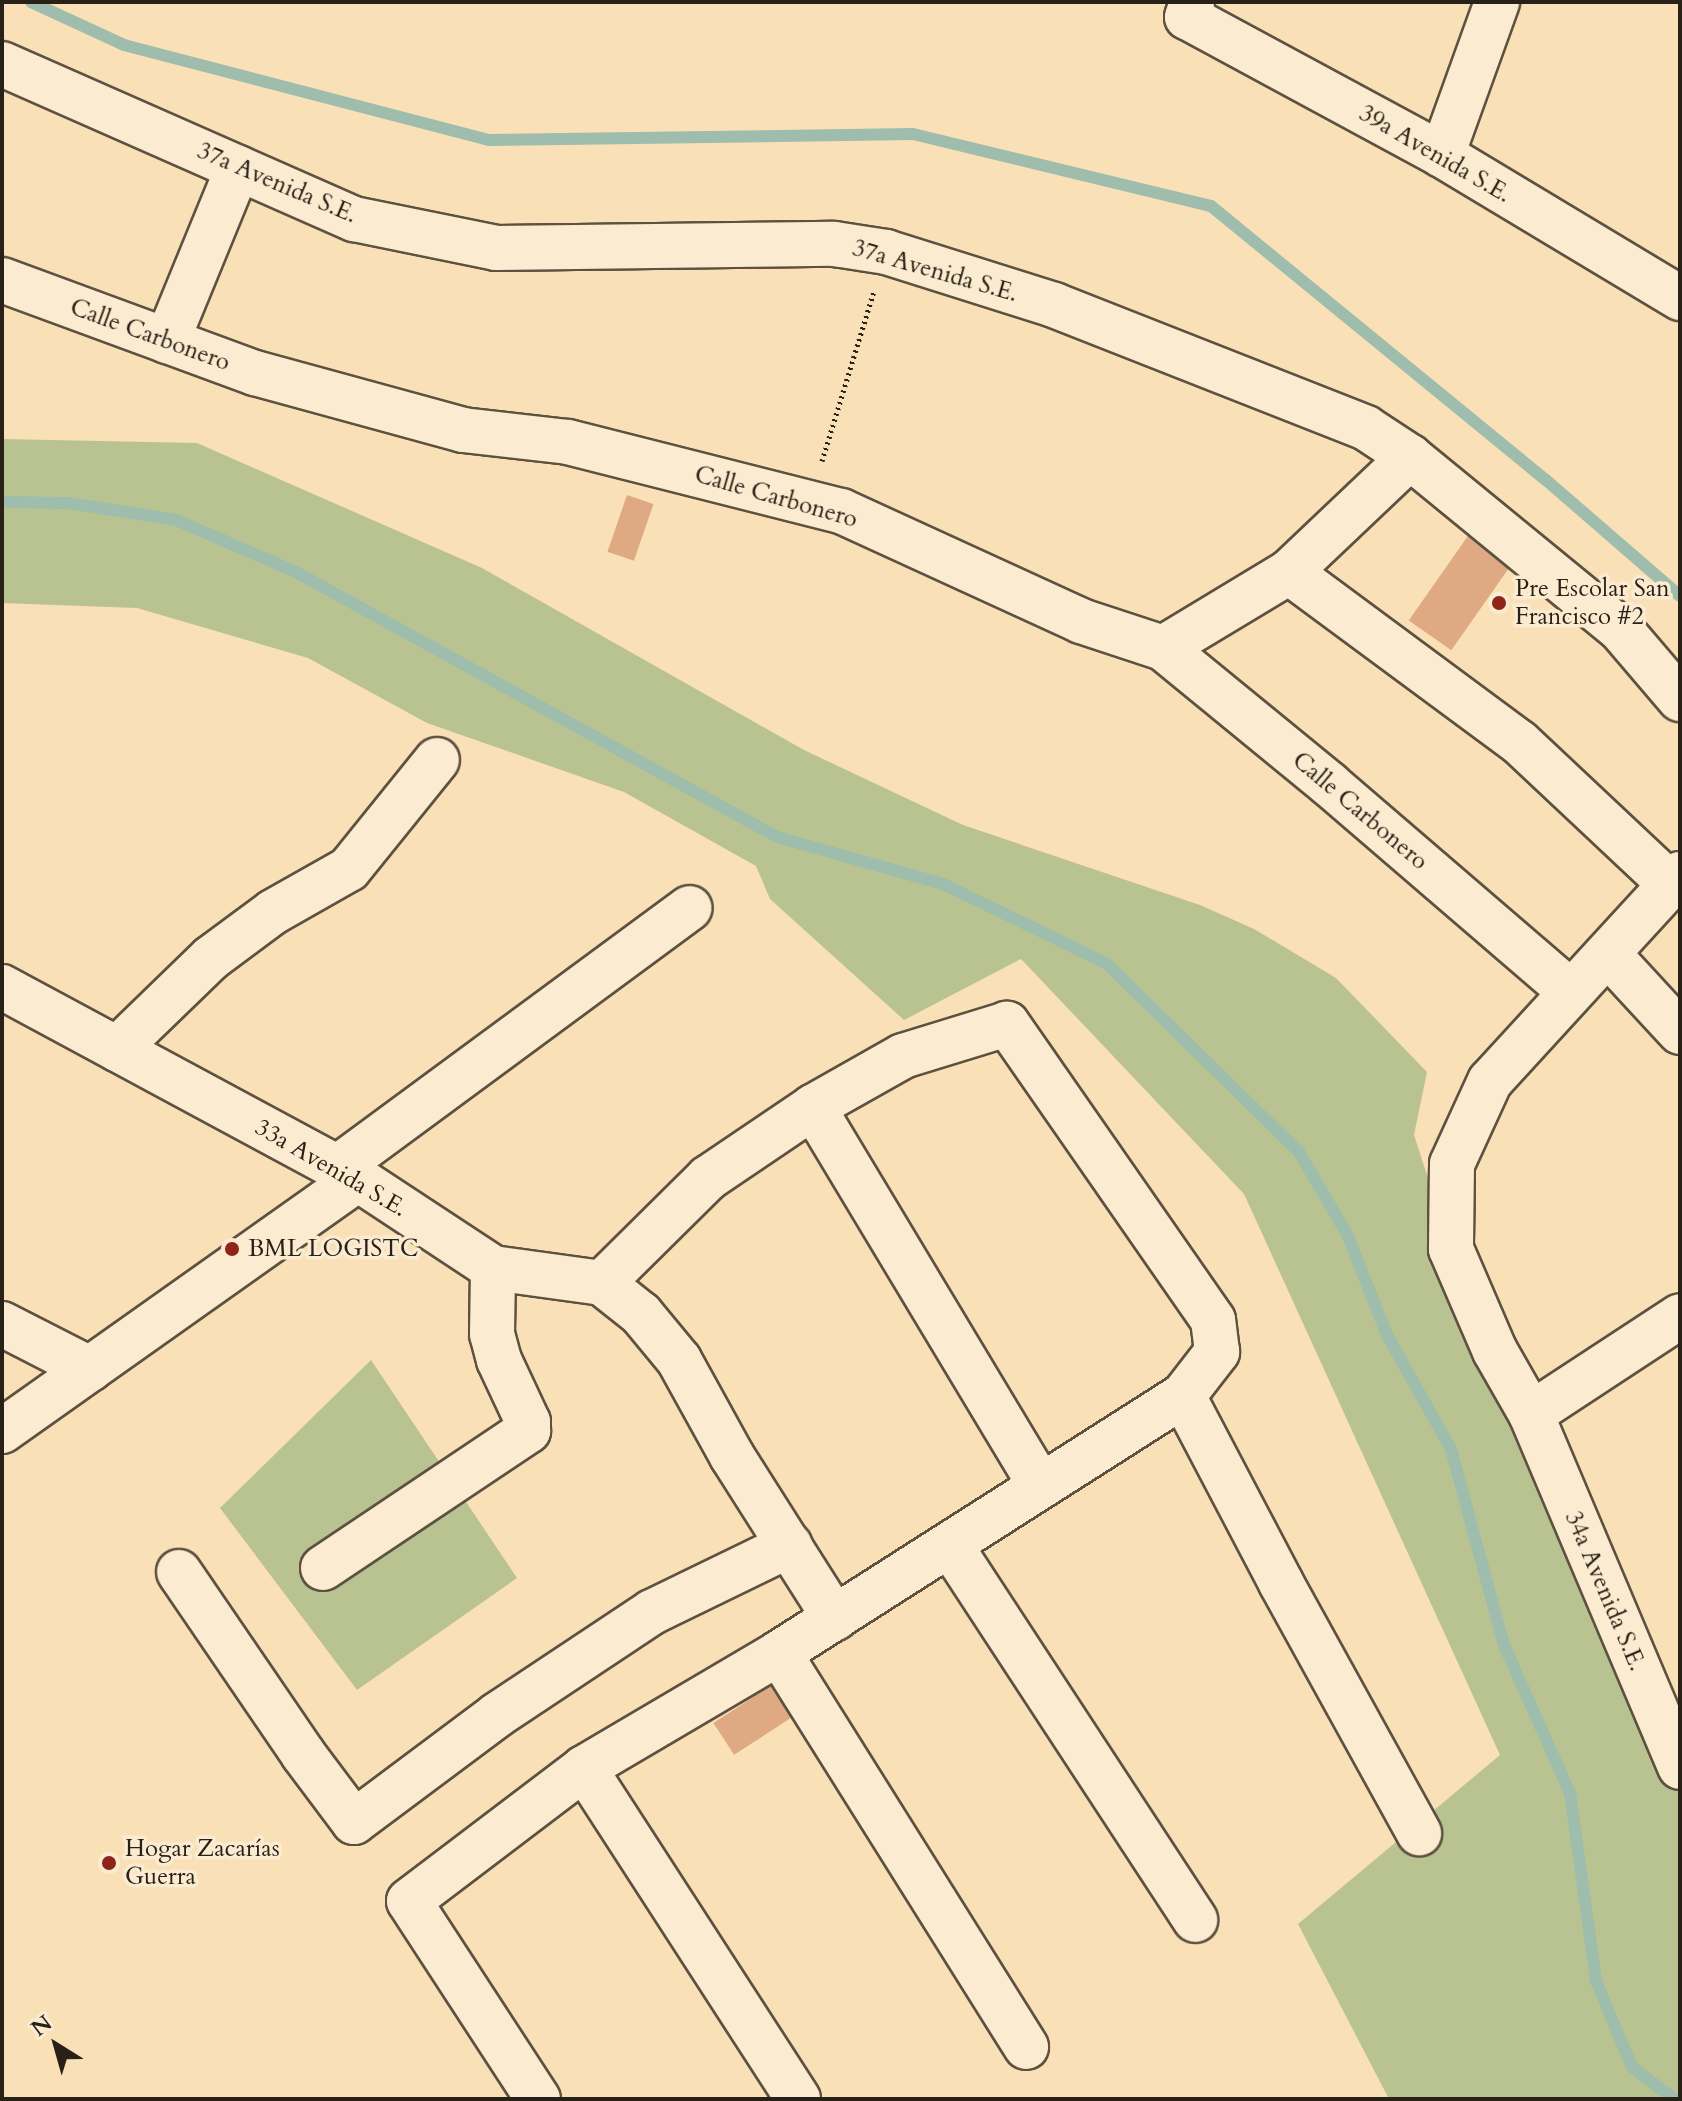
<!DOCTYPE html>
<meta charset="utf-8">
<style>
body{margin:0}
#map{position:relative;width:1682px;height:2101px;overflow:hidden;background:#f9e0b7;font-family:Cardo,serif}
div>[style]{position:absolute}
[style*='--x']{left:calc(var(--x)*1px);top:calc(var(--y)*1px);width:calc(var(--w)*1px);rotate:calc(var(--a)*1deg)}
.green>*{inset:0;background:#b9c392}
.stream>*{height:12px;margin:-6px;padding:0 6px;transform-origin:6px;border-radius:6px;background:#9ebdac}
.building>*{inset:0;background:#dfaa83;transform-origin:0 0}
.path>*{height:5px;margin-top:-2.5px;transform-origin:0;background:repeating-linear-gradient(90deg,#292118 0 2px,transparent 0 6px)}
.roads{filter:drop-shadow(2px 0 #5d5140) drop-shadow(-2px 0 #5d5140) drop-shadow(0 2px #5d5140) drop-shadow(0 -2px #5d5140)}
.minor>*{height:44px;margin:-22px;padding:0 22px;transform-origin:22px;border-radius:22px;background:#fbebd0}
.dots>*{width:22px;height:22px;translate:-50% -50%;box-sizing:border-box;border:4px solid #fbebd0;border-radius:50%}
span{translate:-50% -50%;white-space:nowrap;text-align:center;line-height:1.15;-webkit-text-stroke:7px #fbebd0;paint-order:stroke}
.street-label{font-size:24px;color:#292118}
.poi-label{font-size:24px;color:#292118}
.left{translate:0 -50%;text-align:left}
.frame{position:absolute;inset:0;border:4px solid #292118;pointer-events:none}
.north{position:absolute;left:16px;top:2005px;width:80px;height:80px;-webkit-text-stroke:6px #fbebd0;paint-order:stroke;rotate:323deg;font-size:22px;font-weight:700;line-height:32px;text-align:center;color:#292118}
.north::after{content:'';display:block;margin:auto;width:28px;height:36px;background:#292118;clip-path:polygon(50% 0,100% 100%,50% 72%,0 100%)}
</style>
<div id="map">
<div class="green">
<div style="clip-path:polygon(2px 439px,197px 443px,482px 568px,804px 750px,963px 825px,1200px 905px,1254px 929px,1336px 978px,1427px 1072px,1414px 1135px,1451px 1249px,1680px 1767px,1680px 2099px,1389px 2099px,1298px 1924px,1500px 1755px,1244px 1194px,1021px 959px,904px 1020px,770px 899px,756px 866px,624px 792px,427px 723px,308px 658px,137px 608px,2px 603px)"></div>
<div style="clip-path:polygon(371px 1360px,517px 1578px,357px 1690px,220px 1508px)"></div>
</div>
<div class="stream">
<div style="--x:31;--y:2;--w:102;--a:24.8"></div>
<div style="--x:124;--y:45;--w:377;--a:14.6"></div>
<div style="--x:489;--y:140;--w:424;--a:-0.8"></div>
<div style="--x:913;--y:134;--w:307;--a:13.6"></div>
<div style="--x:1211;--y:206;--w:433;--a:39.3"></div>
<div style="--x:1546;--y:480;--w:177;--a:40.9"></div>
<div style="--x:2;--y:502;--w:66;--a:0.9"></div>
<div style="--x:68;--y:503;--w:109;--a:8.9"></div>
<div style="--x:176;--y:520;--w:129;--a:23.4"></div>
<div style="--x:294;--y:571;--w:551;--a:28.84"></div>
<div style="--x:777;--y:837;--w:173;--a:15.8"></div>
<div style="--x:943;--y:884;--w:181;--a:25.9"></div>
<div style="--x:1106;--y:963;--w:270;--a:44.4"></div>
<div style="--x:1299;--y:1152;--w:95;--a:59.7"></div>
<div style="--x:1347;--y:1234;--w:109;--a:68.4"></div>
<div style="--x:1387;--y:1335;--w:131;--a:60.7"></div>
<div style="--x:1451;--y:1449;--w:203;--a:74.9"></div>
<div style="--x:1504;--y:1645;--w:162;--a:66"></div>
<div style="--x:1570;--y:1793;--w:190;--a:82.1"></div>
<div style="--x:1596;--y:1981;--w:93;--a:67.3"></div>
<div style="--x:1632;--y:2067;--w:53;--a:37.3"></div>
</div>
<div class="building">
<div style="left:627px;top:495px;width:28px;height:60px;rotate:19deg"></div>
<div style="left:1477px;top:523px;width:52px;height:119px;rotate:35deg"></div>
<div style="left:778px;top:1681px;width:38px;height:77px;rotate:57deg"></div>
</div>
<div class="path">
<div style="--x:822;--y:461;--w:178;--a:-73"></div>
</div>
<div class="roads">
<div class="minor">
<div style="--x:1192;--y:2;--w:16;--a:108"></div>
<div style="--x:1187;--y:17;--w:290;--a:28.4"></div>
<div style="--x:1442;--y:155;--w:278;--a:31"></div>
<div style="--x:2;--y:64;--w:385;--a:23.8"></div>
<div style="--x:354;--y:219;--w:145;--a:11.5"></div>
<div style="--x:496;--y:248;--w:338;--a:-0.7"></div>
<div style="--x:834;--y:244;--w:53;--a:8.7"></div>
<div style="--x:886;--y:252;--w:176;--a:17.5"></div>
<div style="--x:1054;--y:305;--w:335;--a:21.5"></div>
<div style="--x:1366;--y:428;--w:53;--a:33.4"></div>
<div style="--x:1410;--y:457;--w:273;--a:39.3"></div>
<div style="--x:1621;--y:630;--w:91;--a:49.5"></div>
<div style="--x:1442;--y:155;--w:163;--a:-70.2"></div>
<div style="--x:2;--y:280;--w:270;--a:20.2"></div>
<div style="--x:255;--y:373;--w:216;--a:15.3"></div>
<div style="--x:463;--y:430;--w:106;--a:6.5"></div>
<div style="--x:568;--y:442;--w:282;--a:14.2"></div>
<div style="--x:841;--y:511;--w:264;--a:24.6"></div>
<div style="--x:1081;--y:621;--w:86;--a:18.2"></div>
<div style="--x:1163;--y:648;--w:215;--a:39.3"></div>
<div style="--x:1329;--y:784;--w:319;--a:40.7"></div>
<div style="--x:167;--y:341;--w:187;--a:-67.7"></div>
<div style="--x:1289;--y:572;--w:286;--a:36.5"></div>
<div style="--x:1519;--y:742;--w:207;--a:43.2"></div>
<div style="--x:1163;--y:648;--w:147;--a:-31.1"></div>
<div style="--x:1289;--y:572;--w:167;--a:-43.5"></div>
<div style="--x:1680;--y:874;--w:281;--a:132.5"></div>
<div style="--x:1490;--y:1081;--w:91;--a:114.6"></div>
<div style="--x:1452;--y:1164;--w:85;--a:90.7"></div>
<div style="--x:1451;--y:1249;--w:111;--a:66.7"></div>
<div style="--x:1495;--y:1351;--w:73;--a:60.3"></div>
<div style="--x:1531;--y:1414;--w:383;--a:67.1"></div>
<div style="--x:1608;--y:954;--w:106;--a:47.3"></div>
<div style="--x:2;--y:987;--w:404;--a:28.3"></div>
<div style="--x:358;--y:1179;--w:162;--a:33.4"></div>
<div style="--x:493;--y:1268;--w:110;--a:7.8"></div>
<div style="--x:602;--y:1283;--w:50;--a:38.5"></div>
<div style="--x:641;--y:1314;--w:60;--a:50.4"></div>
<div style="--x:679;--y:1360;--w:110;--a:61.1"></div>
<div style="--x:732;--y:1456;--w:192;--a:57.6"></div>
<div style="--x:117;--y:1049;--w:131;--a:-44.1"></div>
<div style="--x:211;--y:958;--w:77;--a:-36.6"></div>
<div style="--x:273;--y:912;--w:87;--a:-29.5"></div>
<div style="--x:349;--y:869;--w:140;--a:-51.1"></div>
<div style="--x:813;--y:1107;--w:442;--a:59"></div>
<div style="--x:337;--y:1168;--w:438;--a:-36.4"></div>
<div style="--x:2;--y:1324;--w:99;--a:27.1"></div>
<div style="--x:1183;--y:1396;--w:211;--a:62.3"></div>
<div style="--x:1281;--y:1583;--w:286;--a:61.1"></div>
<div style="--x:1531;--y:1414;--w:178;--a:-33.3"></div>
<div style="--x:2;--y:1431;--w:436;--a:-35.3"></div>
<div style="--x:950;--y:1545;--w:448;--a:56.8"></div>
<div style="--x:323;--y:1568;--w:247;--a:-33.8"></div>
<div style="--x:528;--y:1431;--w:9;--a:-90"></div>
<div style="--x:528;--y:1422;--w:68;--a:-115.1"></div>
<div style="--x:499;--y:1360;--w:27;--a:-105"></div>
<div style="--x:492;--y:1334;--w:66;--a:-89.1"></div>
<div style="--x:179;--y:1572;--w:220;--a:55.7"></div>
<div style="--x:303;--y:1754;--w:85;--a:53.1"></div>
<div style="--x:354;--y:1822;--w:179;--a:-36.8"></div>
<div style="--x:497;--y:1715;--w:186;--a:-33.6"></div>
<div style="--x:652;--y:1612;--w:153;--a:-25.9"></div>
<div style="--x:779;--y:1653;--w:465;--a:57.9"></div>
<div style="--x:584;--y:1768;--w:394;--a:57.1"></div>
<div style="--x:538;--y:2099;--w:236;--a:-123.1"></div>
<div style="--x:409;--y:1901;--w:220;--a:-37.2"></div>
<div style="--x:584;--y:1768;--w:226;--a:-30.5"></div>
<div style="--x:779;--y:1653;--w:479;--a:-32.5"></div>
<div style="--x:1183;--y:1396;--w:56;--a:-52.3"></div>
<div style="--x:1217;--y:1352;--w:32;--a:-97"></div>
<div style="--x:1213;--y:1320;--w:361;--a:-124.8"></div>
<div style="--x:1007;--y:1024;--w:109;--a:162.9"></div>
<div style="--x:903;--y:1056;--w:103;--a:150.5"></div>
<div style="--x:813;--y:1107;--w:127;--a:145.9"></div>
<div style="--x:708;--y:1178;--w:149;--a:135.3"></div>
</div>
</div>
<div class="dots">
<div style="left:1499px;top:603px;background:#8f2418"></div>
<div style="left:232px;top:1249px;background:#8f2418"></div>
<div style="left:109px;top:1863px;background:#8f2418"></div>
</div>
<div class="street-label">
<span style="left:1435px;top:154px;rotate:30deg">39a Avenida S.E.</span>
<span style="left:277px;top:183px;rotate:23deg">37a Avenida S.E.</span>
<span style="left:935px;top:271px;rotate:16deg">37a Avenida S.E.</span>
<span style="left:150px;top:335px;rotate:20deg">Calle Carbonero</span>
<span style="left:776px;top:497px;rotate:16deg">Calle Carbonero</span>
<span style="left:1360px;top:811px;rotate:40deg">Calle Carbonero</span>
<span style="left:331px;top:1168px;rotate:30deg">33a Avenida S.E.</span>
<span style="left:1605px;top:1591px;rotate:67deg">34a Avenida S.E.</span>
</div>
<div class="poi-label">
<span class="left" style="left:1515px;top:603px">Pre Escolar San<br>Francisco #2</span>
<span class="left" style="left:248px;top:1249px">BML LOGISTC</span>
<span class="left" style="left:125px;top:1863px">Hogar Zacarías<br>Guerra</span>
</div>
<div class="frame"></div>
<div class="north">N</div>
</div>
